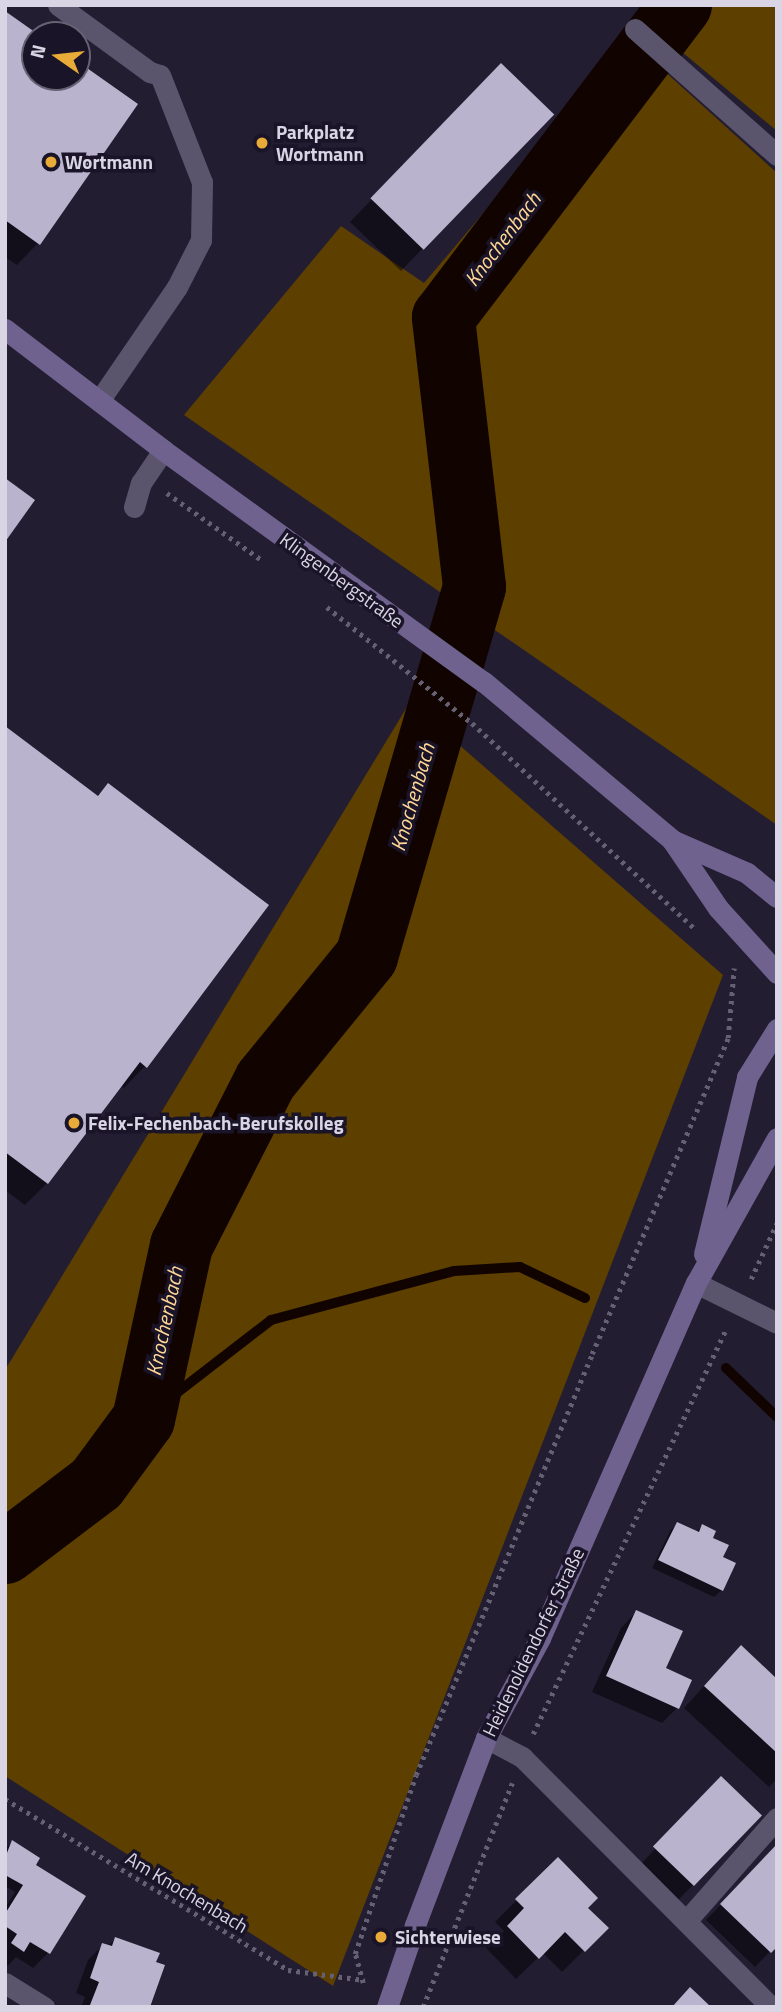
<!DOCTYPE html>
<meta charset="utf-8">
<style>
body{margin:0}
#map{position:relative;width:782px;height:2012px;overflow:hidden;background:#231d32;font-family:"Titillium Web",sans-serif}
div>[style]{position:absolute}
[style*='--x']{left:calc(var(--x)*1px);top:calc(var(--y)*1px);width:calc(var(--w)*1px);rotate:calc(var(--a)*1deg)}
.green>*{inset:0;background:#5d3f00}
.shadow>*{inset:0;background:#0007}
.stream>*{height:10px;margin:-5px;padding:0 5px;transform-origin:5px;border-radius:5px;background:#110400}
.river>*{height:63px;margin:-31.5px;padding:0 31.5px;transform-origin:31.5px;border-radius:31.5px;background:#110400}
.building>*{inset:0;background:#bab3ce;transform-origin:0 0}
.path>*{height:4.5px;margin-top:-2.25px;transform-origin:0;background:repeating-linear-gradient(90deg,#656072 0 3.5px,transparent 0 8.5px)}
.lane>*{height:21px;margin:-10.5px;padding:0 10.5px;transform-origin:10.5px;border-radius:10.5px;background:#5a546c}
.street>*{height:21px;margin:-10.5px;padding:0 10.5px;transform-origin:10.5px;border-radius:10.5px;background:#5a546c}
.secondary>*{height:21px;margin:-10.5px;padding:0 10.5px;transform-origin:10.5px;border-radius:10.5px;background:#6f628e}
.dots>*{width:19px;height:19px;translate:-50% -50%;box-sizing:border-box;border:4px solid #1a1428;border-radius:50%}
span{translate:-50% -50%;white-space:nowrap;text-align:center;line-height:1.15;-webkit-text-stroke:7px #1a1428;paint-order:stroke}
.poi-label{font-size:19px;color:#d9d5e4;font-weight:700}
.left{translate:0 -50%;text-align:left}
.street-label{font-size:19px;color:#d9d5e4}
.water-label{font-size:21px;color:#ffd695;font-style:italic}
.frame{position:absolute;inset:0;border:7px solid #d9d5e4;pointer-events:none}
.north{position:absolute;left:21px;top:21px;width:70px;height:70px;box-sizing:border-box;background:#1a1428;border:2px solid #666173;border-radius:50%;rotate:284deg;font-size:19px;font-weight:700;line-height:28px;text-align:center;color:#d9d5e4}
.north::after{content:'';display:block;margin:auto;width:24px;height:32px;background:#e9ab38;clip-path:polygon(50% 0,100% 100%,50% 72%,0 100%)}
</style>
<div id="map">
<div class="green">
<div style="clip-path:polygon(657px 5px,777px 5px,777px 131px,646px 22px)"></div>
<div style="clip-path:polygon(630px 40px,777px 173px,777px 825px,184px 415px,341px 226px,424px 283px)"></div>
<div style="clip-path:polygon(410px 702px,723px 975px,333px 1986px,5px 1776px,5px 1370px)"></div>
</div>
<div class="shadow">
<div style="clip-path:polygon(5px 13px,36px 35px,35px 77px,77px 77px,77px 64px,135px 104px,38px 243px,17px 265px,5px 257px)"></div>
<div style="clip-path:polygon(480px 87px,552px 114px,401px 271px,350px 222px)"></div>
<div style="clip-path:polygon(5px 728px,96px 797px,108px 786px,145px 1066px,124px 1088px,120px 1085px,47px 1183px,25px 1205px,5px 1190px)"></div>
<div style="clip-path:polygon(677px 1524px,696px 1532px,702px 1526px,720px 1558px,722px 1590px,714px 1597px,652px 1568px,670px 1531px)"></div>
<div style="clip-path:polygon(636px 1612px,664px 1669px,690px 1681px,677px 1708px,662px 1723px,592px 1692px,621px 1628px)"></div>
<div style="clip-path:polygon(720px 1669px,777px 1681px,777px 1779px,769px 1787px,684px 1708px)"></div>
<div style="clip-path:polygon(706px 1794px,693px 1885px,678px 1900px,640px 1865px)"></div>
<div style="clip-path:polygon(12px 1843px,30px 1872px,84px 1897px,48px 1953px,33px 1968px,16px 1957px,8px 1966px,5px 1964px,5px 1908px,15px 1892px,5px 1886px,5px 1849px)"></div>
<div style="clip-path:polygon(777px 1846px,777px 1944px,755px 1967px,706px 1920px)"></div>
<div style="clip-path:polygon(558px 1859px,586px 1908px,606px 1928px,562px 1972px,543px 1953px,516px 1979px,486px 1948px,504px 1931px,495px 1922px)"></div>
<div style="clip-path:polygon(115px 1939px,154px 1963px,149px 2007px,81px 2007px,85px 1997px,76px 1993px,88px 1960px,103px 1945px,108px 1946px)"></div>
</div>
<div class="stream">
<div style="--x:726;--y:1368;--w:71;--a:43.9"></div>
<div style="--x:143;--y:1419;--w:162;--a:-37.7"></div>
<div style="--x:271;--y:1320;--w:189;--a:-15"></div>
<div style="--x:454;--y:1271;--w:66;--a:-3.5"></div>
<div style="--x:520;--y:1267;--w:72;--a:25.5"></div>
</div>
<div class="river">
<div style="--x:5;--y:1552;--w:114;--a:-37.2"></div>
<div style="--x:96;--y:1483;--w:79;--a:-53.7"></div>
<div style="--x:143;--y:1419;--w:178;--a:-77.7"></div>
<div style="--x:181;--y:1245;--w:185;--a:-63"></div>
<div style="--x:265;--y:1080;--w:160;--a:-50.8"></div>
<div style="--x:366;--y:956;--w:385;--a:-73.7"></div>
<div style="--x:474;--y:586;--w:271;--a:-96.6"></div>
<div style="--x:443;--y:317;--w:392;--a:-52.8"></div>
</div>
<div class="building">
<div style="clip-path:polygon(5px 11px,39px 35px,35px 35px,35px 77px,77px 77px,77px 61px,138px 104px,40px 245px,5px 220px)"></div>
<div style="left:501px;top:63px;width:74px;height:188px;rotate:44deg"></div>
<div style="clip-path:polygon(5px 478px,35px 500px,5px 542px)"></div>
<div style="clip-path:polygon(5px 726px,98px 796px,108px 783px,269px 905px,147px 1068px,140px 1062px,48px 1184px,5px 1152px)"></div>
<div style="clip-path:polygon(677px 1522px,699px 1532px,702px 1524px,716px 1531px,713px 1538px,729px 1545px,723px 1557px,736px 1563px,723px 1591px,658px 1560px)"></div>
<div style="clip-path:polygon(636px 1610px,683px 1631px,666px 1668px,692px 1680px,679px 1709px,606px 1676px)"></div>
<div style="clip-path:polygon(741px 1645px,777px 1679px,777px 1753px,704px 1686px)"></div>
<div style="left:721px;top:1776px;width:57px;height:98px;rotate:44deg"></div>
<div style="clip-path:polygon(12px 1840px,40px 1858px,36px 1865px,86px 1896px,50px 1954px,30px 1942px,24px 1952px,11px 1943px,17px 1934px,5px 1926px,5px 1914px,23px 1885px,5px 1875px,5px 1858px)"></div>
<div style="clip-path:polygon(777px 1844px,777px 1947px,771px 1953px,720px 1904px)"></div>
<div style="clip-path:polygon(558px 1857px,598px 1898px,588px 1908px,609px 1928px,585px 1952px,565px 1932px,539px 1959px,507px 1926px,524px 1908px,515px 1899px)"></div>
<div style="clip-path:polygon(115px 1937px,160px 1953px,156px 1962px,165px 1965px,150px 2007px,90px 2005px,99px 1982px,90px 1978px,102px 1943px,112px 1946px)"></div>
<div style="clip-path:polygon(690px 1987px,711px 2007px,672px 2007px)"></div>
</div>
<div class="path">
<div style="--x:167;--y:493;--w:118;--a:35.3"></div>
<div style="--x:327;--y:607;--w:186;--a:38.7"></div>
<div style="--x:472;--y:723;--w:302;--a:42.7"></div>
<div style="--x:751;--y:1279;--w:62;--a:-65.1"></div>
<div style="--x:533;--y:1734;--w:450;--a:-64.5"></div>
<div style="--x:5;--y:1799;--w:331;--a:31.1"></div>
<div style="--x:288;--y:1970;--w:77;--a:7.5"></div>
<div style="--x:363;--y:1983;--w:30;--a:-105"></div>
<div style="--x:355;--y:1954;--w:189;--a:-71.2"></div>
<div style="--x:416;--y:1775;--w:456;--a:-67.3"></div>
<div style="--x:592;--y:1354;--w:344;--a:-66.7"></div>
<div style="--x:728;--y:1038;--w:70;--a:-85.1"></div>
<div style="--x:423;--y:2007;--w:241;--a:-68.3"></div>
</div>
<div class="lane">
<div style="--x:58;--y:5;--w:114;--a:36.1"></div>
<div style="--x:150;--y:72;--w:10;--a:17"></div>
<div style="--x:160;--y:75;--w:115;--a:68.6"></div>
<div style="--x:202;--y:182;--w:58;--a:91"></div>
<div style="--x:201;--y:240;--w:53;--a:117.1"></div>
<div style="--x:177;--y:287;--w:138;--a:124.4"></div>
<div style="--x:635;--y:29;--w:190;--a:41.6"></div>
<div style="--x:134;--y:507;--w:25;--a:-74"></div>
<div style="--x:141;--y:483;--w:40;--a:-56"></div>
<div style="--x:696;--y:1283;--w:90;--a:26.3"></div>
<div style="--x:687;--y:1920;--w:136;--a:-48.6"></div>
<div style="--x:5;--y:1983;--w:46;--a:31.6"></div>
</div>
<div class="street">
<div style="--x:486;--y:1738;--w:41;--a:27.8"></div>
<div style="--x:522;--y:1757;--w:353;--a:45.1"></div>
</div>
<div class="secondary">
<div style="--x:5;--y:329;--w:199;--a:37.4"></div>
<div style="--x:163;--y:450;--w:396;--a:35.9"></div>
<div style="--x:484;--y:682;--w:246;--a:40"></div>
<div style="--x:672;--y:840;--w:82;--a:55.9"></div>
<div style="--x:718;--y:908;--w:88;--a:47.8"></div>
<div style="--x:672;--y:840;--w:82;--a:23.7"></div>
<div style="--x:747;--y:873;--w:38;--a:39"></div>
<div style="--x:704;--y:1254;--w:182;--a:-76.3"></div>
<div style="--x:747;--y:1077;--w:57;--a:-58"></div>
<div style="--x:387;--y:2007;--w:87;--a:-71.1"></div>
<div style="--x:415;--y:1925;--w:200;--a:-69.2"></div>
<div style="--x:486;--y:1738;--w:114;--a:-61.6"></div>
<div style="--x:540;--y:1638;--w:388;--a:-66.3"></div>
<div style="--x:696;--y:1283;--w:166;--a:-60.8"></div>
</div>
<div class="dots">
<div style="left:262px;top:143px;background:#e9ab38"></div>
<div style="left:51px;top:162px;background:#e9ab38"></div>
<div style="left:74px;top:1123px;background:#e9ab38"></div>
<div style="left:381px;top:1937px;background:#e9ab38"></div>
</div>
<div class="poi-label">
<span class="left" style="left:276px;top:143px">Parkplatz<br>Wortmann</span>
<span class="left" style="left:65px;top:162px">Wortmann</span>
<span class="left" style="left:88px;top:1123px">Felix-Fechenbach-Berufskolleg</span>
<span class="left" style="left:395px;top:1937px">Sichterwiese</span>
</div>
<div class="street-label">
<span style="left:342px;top:580px;rotate:36deg">Klingenbergstraße</span>
<span style="left:533px;top:1642px;rotate:-64deg">Heidenoldendorfer Straße</span>
<span style="left:187px;top:1892px;rotate:31deg">Am Knochenbach</span>
</div>
<div class="water-label">
<span style="left:502px;top:239px;rotate:-53deg">Knochenbach</span>
<span style="left:412px;top:797px;rotate:-74deg">Knochenbach</span>
<span style="left:164px;top:1321px;rotate:-78deg">Knochenbach</span>
</div>
<div class="frame"></div>
<div class="north">N</div>
</div>
